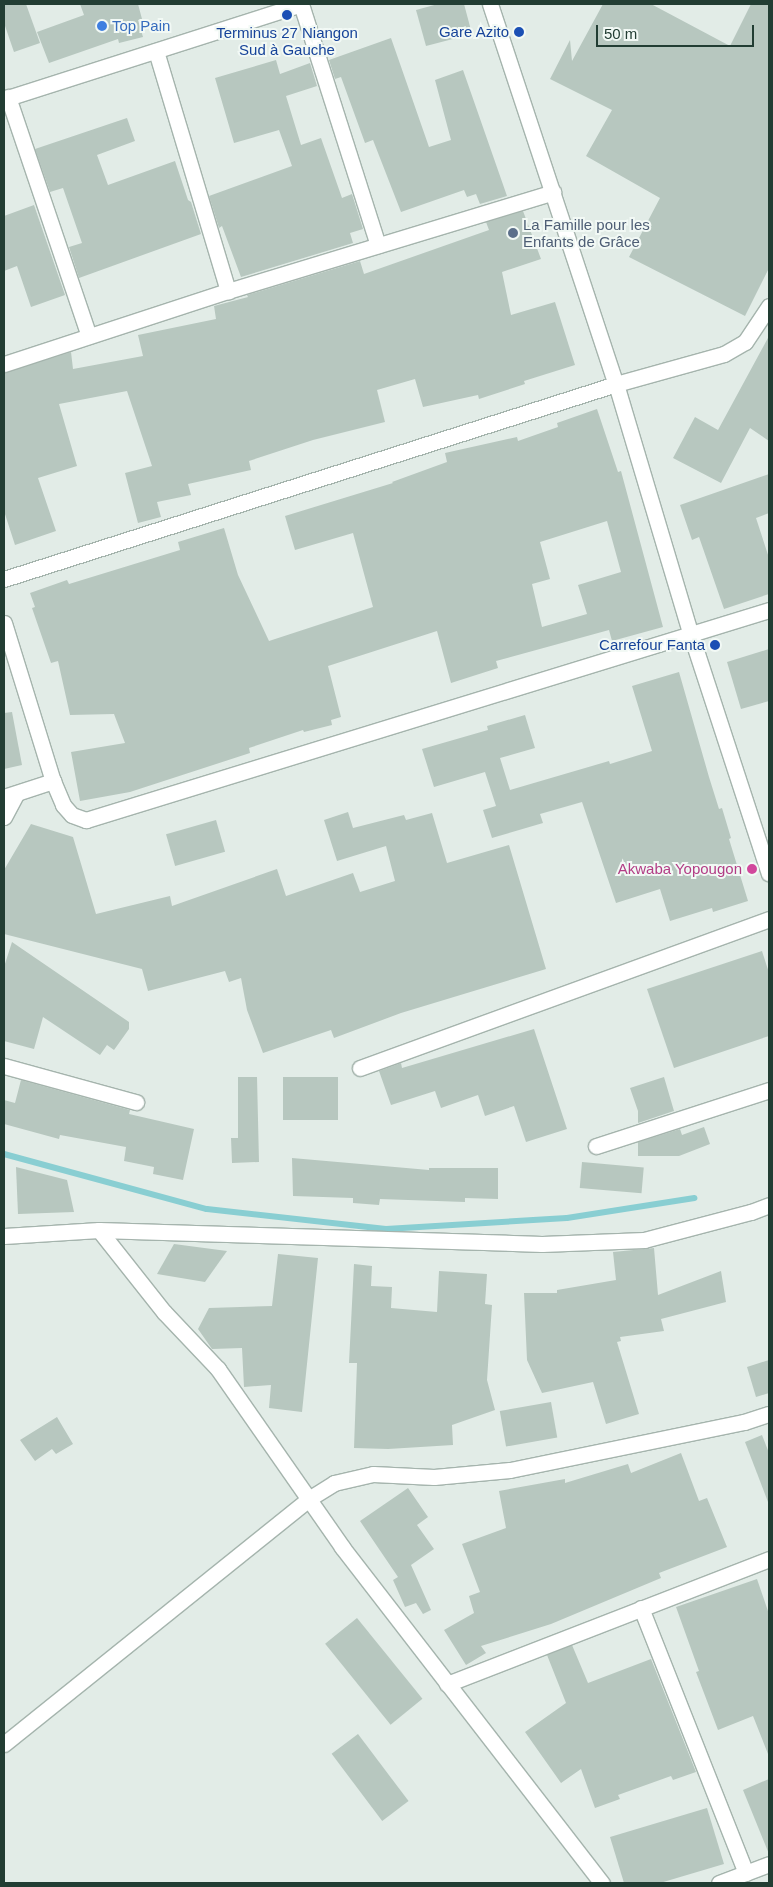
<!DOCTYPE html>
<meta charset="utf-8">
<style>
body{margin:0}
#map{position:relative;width:773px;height:1887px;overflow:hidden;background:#e2ece7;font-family:Helvetica,sans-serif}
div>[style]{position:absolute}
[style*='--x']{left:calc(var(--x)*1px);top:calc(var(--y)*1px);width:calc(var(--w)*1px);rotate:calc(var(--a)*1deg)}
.stream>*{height:6px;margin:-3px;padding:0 3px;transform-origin:3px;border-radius:3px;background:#89ced2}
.building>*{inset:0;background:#b7c7bf;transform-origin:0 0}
.roads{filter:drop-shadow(1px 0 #a5b4ad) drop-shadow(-1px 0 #a5b4ad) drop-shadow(0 1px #a5b4ad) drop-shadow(0 -1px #a5b4ad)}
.minor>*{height:15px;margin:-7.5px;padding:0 7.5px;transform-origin:7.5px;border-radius:7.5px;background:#fff}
.dots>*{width:14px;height:14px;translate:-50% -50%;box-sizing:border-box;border:2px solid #f2f9f5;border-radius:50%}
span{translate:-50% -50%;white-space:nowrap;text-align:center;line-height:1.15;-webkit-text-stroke:4px #f2f9f5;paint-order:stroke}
.shop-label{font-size:15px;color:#366cbe}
.left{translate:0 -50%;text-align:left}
.transit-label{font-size:15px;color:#164399}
.right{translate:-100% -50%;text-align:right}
.service-label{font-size:15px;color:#4e5e75}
.hotel-label{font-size:15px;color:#b23c85}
.frame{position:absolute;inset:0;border:5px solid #223d33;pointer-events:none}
.scale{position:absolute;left:596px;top:25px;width:158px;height:22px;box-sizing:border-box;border:2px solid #223d33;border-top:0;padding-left:6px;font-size:15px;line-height:18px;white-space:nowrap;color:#223d33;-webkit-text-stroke:4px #f2f9f5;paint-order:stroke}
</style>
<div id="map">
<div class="stream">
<div style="--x:4;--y:1154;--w:210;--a:15.2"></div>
<div style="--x:207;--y:1209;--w:180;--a:6.4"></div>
<div style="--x:386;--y:1229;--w:181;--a:-3.5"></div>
<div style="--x:567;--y:1218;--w:129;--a:-8.9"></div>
</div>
<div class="building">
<div style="clip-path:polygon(4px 4px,26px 4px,40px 43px,14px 52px,4px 23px)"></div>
<div style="clip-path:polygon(80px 4px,138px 4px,142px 19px,138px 20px,143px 37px,119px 43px,118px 39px,49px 63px,37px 32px,84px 15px)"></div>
<div style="clip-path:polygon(438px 4px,464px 4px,472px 34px,426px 46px,416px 10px)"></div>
<div style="clip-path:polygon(603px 4px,651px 4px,730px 46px,751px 4px,769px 4px,769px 268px,745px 316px,629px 257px,660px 198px,586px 156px,612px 110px,550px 79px,570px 40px,572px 61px)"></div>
<div style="clip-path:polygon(391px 38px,429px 147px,451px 140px,435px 80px,463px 70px,507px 196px,480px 204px,476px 194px,467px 197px,464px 190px,401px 212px,373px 140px,365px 143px,341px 77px,335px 79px,329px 60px)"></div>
<div style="clip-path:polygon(276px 60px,280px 74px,310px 63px,317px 86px,286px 96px,301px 145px,321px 138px,342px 198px,352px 194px,363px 229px,350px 233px,353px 243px,241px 277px,222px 226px,219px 228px,209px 196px,292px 166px,279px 130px,234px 143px,215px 78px)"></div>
<div style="clip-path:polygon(127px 118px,135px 141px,97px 155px,108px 185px,175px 161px,188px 200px,191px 202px,201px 234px,79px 278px,69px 247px,82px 243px,63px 188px,50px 192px,35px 149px)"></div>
<div style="clip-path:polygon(34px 205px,65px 295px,31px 307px,17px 266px,4px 271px,4px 216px)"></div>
<div style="clip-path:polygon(523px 211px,541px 259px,502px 272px,511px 315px,555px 302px,575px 365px,524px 381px,525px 384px,479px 399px,478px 395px,423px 407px,415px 379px,377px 390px,385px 422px,313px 440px,249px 461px,251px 470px,188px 484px,191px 495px,157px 502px,161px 517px,138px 523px,125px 473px,152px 466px,127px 391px,59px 404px,77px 466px,38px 478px,56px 531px,15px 545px,4px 511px,4px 373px,71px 352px,73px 369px,143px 356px,138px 335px,216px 319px,214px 306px,248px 297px,247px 295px,360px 261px,364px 274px,489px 230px,486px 222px)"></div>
<div style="clip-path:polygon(769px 336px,769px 441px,750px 428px,721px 483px,673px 458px,695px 417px,718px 430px)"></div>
<div style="clip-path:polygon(evenodd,597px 409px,618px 472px,621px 471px,663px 627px,612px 641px,609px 630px,496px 661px,498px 668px,451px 683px,437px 631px,328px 666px,341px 717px,331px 720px,332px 725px,304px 732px,303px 730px,249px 748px,250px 753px,130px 792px,80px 801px,71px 752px,125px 743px,114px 714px,70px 715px,58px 661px,51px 663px,32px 608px,35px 607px,30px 593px,67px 580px,69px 584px,180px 550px,178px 542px,224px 528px,238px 575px,269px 641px,373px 607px,353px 533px,295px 550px,285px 516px,393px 483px,392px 482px,447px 462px,445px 453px,517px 437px,518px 441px,558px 427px,557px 423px,597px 409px,607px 521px,621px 572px,578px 585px,587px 614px,542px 627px,532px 584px,550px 579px,540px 542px,607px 521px)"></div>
<div style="clip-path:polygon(769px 474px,769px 513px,756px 518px,769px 558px,769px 594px,724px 609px,699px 537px,692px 540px,680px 505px)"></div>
<div style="clip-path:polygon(769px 649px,769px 701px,741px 709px,727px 662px)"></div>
<div style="clip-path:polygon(679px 672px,709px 777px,719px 809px,722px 808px,731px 838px,729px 839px,748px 901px,713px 912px,712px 908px,670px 921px,660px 889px,616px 903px,582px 802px,540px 814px,543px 823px,492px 838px,483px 810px,496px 806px,485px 772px,434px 787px,422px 749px,488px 730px,487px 726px,525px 715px,535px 748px,500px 758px,510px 790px,609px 761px,610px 764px,652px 751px,632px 686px)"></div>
<div style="clip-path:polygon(12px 712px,22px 765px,4px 769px,4px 713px)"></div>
<div style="clip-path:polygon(348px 812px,353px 828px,404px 815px,406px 820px,432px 813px,447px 863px,509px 845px,546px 969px,401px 1013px,334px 1038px,331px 1030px,263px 1053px,247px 1010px,241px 978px,229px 982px,225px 971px,148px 991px,142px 969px,4px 934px,4px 870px,31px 824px,73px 837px,96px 914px,170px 896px,172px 906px,277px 869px,286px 896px,353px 873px,360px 892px,395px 881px,386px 846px,337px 861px,324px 820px)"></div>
<div style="left:216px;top:820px;width:33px;height:52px;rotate:74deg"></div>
<div style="clip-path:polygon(12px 942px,129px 1022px,129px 1029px,114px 1050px,107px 1045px,100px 1055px,43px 1017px,34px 1049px,4px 1041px,4px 967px)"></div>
<div style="clip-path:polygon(762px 951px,769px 973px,769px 1036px,674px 1068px,647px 989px)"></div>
<div style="clip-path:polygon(534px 1029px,567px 1129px,526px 1142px,514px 1106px,485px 1116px,478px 1095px,441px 1108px,435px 1091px,391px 1105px,379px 1071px,401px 1063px,402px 1068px)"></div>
<div style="clip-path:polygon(238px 1077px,257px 1077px,259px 1162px,232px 1163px,231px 1138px,238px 1138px)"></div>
<div style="left:283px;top:1077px;width:55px;height:43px"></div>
<div style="clip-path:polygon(664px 1077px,674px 1111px,638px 1123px,638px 1111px,630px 1088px)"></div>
<div style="clip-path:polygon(21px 1080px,130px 1110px,129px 1114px,194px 1129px,183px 1180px,153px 1174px,154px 1167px,124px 1161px,126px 1147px,60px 1135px,59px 1139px,4px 1124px,4px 1100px,15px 1103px)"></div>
<div style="clip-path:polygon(704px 1127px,710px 1144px,679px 1156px,638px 1156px,638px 1142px,680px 1129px,682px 1135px)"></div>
<div style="clip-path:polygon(292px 1158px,429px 1170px,429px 1168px,498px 1168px,498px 1199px,465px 1198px,465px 1202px,380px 1199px,379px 1205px,353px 1203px,353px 1198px,293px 1196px)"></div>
<div style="left:582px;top:1162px;width:62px;height:26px;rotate:5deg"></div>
<div style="clip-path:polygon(16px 1167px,67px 1180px,74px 1212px,18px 1214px)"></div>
<div style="clip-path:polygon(174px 1244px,227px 1251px,205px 1282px,157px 1274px)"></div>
<div style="clip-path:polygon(654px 1248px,658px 1295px,721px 1271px,726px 1302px,661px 1319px,664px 1331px,620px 1337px,621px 1341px,617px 1342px,639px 1414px,606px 1424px,593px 1382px,542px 1393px,527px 1360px,524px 1293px,557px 1293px,557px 1290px,616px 1280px,613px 1252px)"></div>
<div style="clip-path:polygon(278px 1254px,318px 1258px,302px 1412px,269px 1408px,271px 1385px,244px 1387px,242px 1348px,212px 1349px,198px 1329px,209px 1308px,272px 1306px)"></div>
<div style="clip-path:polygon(354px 1264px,372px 1266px,371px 1286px,392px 1287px,391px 1308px,437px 1312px,439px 1271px,487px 1274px,485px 1304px,492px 1305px,487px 1380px,495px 1410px,452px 1425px,453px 1445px,388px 1449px,354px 1448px,357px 1363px,349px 1363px)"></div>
<div style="clip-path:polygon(769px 1360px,769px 1393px,756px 1397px,747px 1367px)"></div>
<div style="left:551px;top:1402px;width:36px;height:52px;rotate:80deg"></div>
<div style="clip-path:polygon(57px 1417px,73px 1444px,56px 1454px,52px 1449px,35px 1461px,20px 1440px)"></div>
<div style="clip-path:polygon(762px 1435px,769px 1453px,768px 1502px,745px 1442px)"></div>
<div style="clip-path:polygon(681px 1453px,699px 1501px,707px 1498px,727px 1547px,659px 1573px,661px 1578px,551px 1624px,481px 1646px,486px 1653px,466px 1665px,444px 1630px,474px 1613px,469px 1596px,480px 1592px,462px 1544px,506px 1528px,499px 1491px,565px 1479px,565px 1483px,628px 1464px,631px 1473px)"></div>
<div style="clip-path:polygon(408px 1488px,428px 1517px,417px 1525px,434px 1549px,411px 1565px,431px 1610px,423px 1614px,416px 1603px,405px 1607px,393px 1580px,398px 1577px,360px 1521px)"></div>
<div style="clip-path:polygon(757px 1579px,769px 1614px,768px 1754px,753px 1716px,718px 1730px,696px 1672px,699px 1671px,676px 1607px)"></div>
<div style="left:357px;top:1618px;width:104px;height:41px;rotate:51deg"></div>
<div style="clip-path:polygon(572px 1645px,588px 1683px,651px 1659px,696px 1772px,673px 1780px,671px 1776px,618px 1795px,620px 1799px,595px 1808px,581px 1769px,561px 1783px,525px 1732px,566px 1703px,547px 1655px)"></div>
<div style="left:358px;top:1734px;width:84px;height:33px;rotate:53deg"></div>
<div style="clip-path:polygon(769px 1779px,769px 1854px,743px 1790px)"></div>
<div style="clip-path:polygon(707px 1808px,724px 1864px,660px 1883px,624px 1883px,610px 1837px)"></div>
</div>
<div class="roads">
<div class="minor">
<div style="--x:301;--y:4;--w:253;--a:72.3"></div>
<div style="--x:490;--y:4;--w:400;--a:71.7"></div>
<div style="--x:616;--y:384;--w:259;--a:73.4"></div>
<div style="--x:690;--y:632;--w:254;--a:71.9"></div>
<div style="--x:156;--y:51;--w:251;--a:73.3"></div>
<div style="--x:8;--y:97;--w:252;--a:71.3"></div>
<div style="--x:4;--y:99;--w:312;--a:-17.7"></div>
<div style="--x:4;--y:364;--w:236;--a:-18.1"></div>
<div style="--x:228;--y:291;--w:340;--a:-16.9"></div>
<div style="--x:4;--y:579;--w:642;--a:-17.67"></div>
<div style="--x:616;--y:384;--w:112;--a:-15.5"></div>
<div style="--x:724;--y:354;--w:24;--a:-30"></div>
<div style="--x:745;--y:342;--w:43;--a:-56.3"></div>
<div style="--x:4;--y:623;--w:165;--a:72.8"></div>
<div style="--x:53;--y:781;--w:26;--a:67"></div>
<div style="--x:63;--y:805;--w:13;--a:48"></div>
<div style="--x:72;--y:815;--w:15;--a:20"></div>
<div style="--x:86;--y:820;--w:715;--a:-17.09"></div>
<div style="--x:4;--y:797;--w:52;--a:-18.1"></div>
<div style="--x:4;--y:817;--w:26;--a:-62"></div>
<div style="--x:4;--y:1066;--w:137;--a:15.3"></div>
<div style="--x:360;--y:1068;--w:435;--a:-20"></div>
<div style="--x:596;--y:1146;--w:182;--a:-17.9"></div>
<div style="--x:99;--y:1230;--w:105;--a:51.6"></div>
<div style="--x:164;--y:1312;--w:79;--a:46.5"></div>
<div style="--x:218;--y:1369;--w:217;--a:55.1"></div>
<div style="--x:342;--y:1547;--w:425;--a:52.3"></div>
<div style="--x:4;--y:1236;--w:95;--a:-3.6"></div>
<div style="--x:99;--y:1230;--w:443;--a:1.8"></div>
<div style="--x:542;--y:1244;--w:102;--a:-2.2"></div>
<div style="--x:644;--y:1240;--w:111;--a:-14.7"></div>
<div style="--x:751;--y:1212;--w:19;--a:-21"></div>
<div style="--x:641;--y:1608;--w:285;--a:68.4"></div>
<div style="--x:447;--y:1684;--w:345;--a:-21.2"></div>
<div style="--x:4;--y:1744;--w:389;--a:-38.8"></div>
<div style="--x:307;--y:1500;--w:32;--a:-32"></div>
<div style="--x:334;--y:1483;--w:40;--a:-13"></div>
<div style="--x:373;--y:1474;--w:61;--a:2.8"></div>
<div style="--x:434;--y:1477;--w:76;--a:-5.3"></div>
<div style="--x:510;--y:1470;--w:239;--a:-11.6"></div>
<div style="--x:744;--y:1422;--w:26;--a:-18"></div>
<div style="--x:719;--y:1883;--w:53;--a:-20.8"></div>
</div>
</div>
<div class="dots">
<div style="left:287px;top:15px;background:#1a4fb4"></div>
<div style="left:102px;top:26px;background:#3f7fe0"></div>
<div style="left:519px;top:32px;background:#1a4fb4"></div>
<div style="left:513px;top:233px;background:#5c6f8a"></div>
<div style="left:715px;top:645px;background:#1a4fb4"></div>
<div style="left:752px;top:869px;background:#d1479c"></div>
</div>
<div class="shop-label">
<span class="left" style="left:112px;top:26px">Top Pain</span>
</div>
<div class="transit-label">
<span style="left:287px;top:41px">Terminus 27 Niangon<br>Sud à Gauche</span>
<span class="right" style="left:509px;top:32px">Gare Azito</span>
<span class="right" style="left:705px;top:645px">Carrefour Fanta</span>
</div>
<div class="service-label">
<span class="left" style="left:523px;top:233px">La Famille pour les<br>Enfants de Grâce</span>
</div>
<div class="hotel-label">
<span class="right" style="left:742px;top:869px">Akwaba Yopougon</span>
</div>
<div class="frame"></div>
<div class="scale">50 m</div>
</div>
